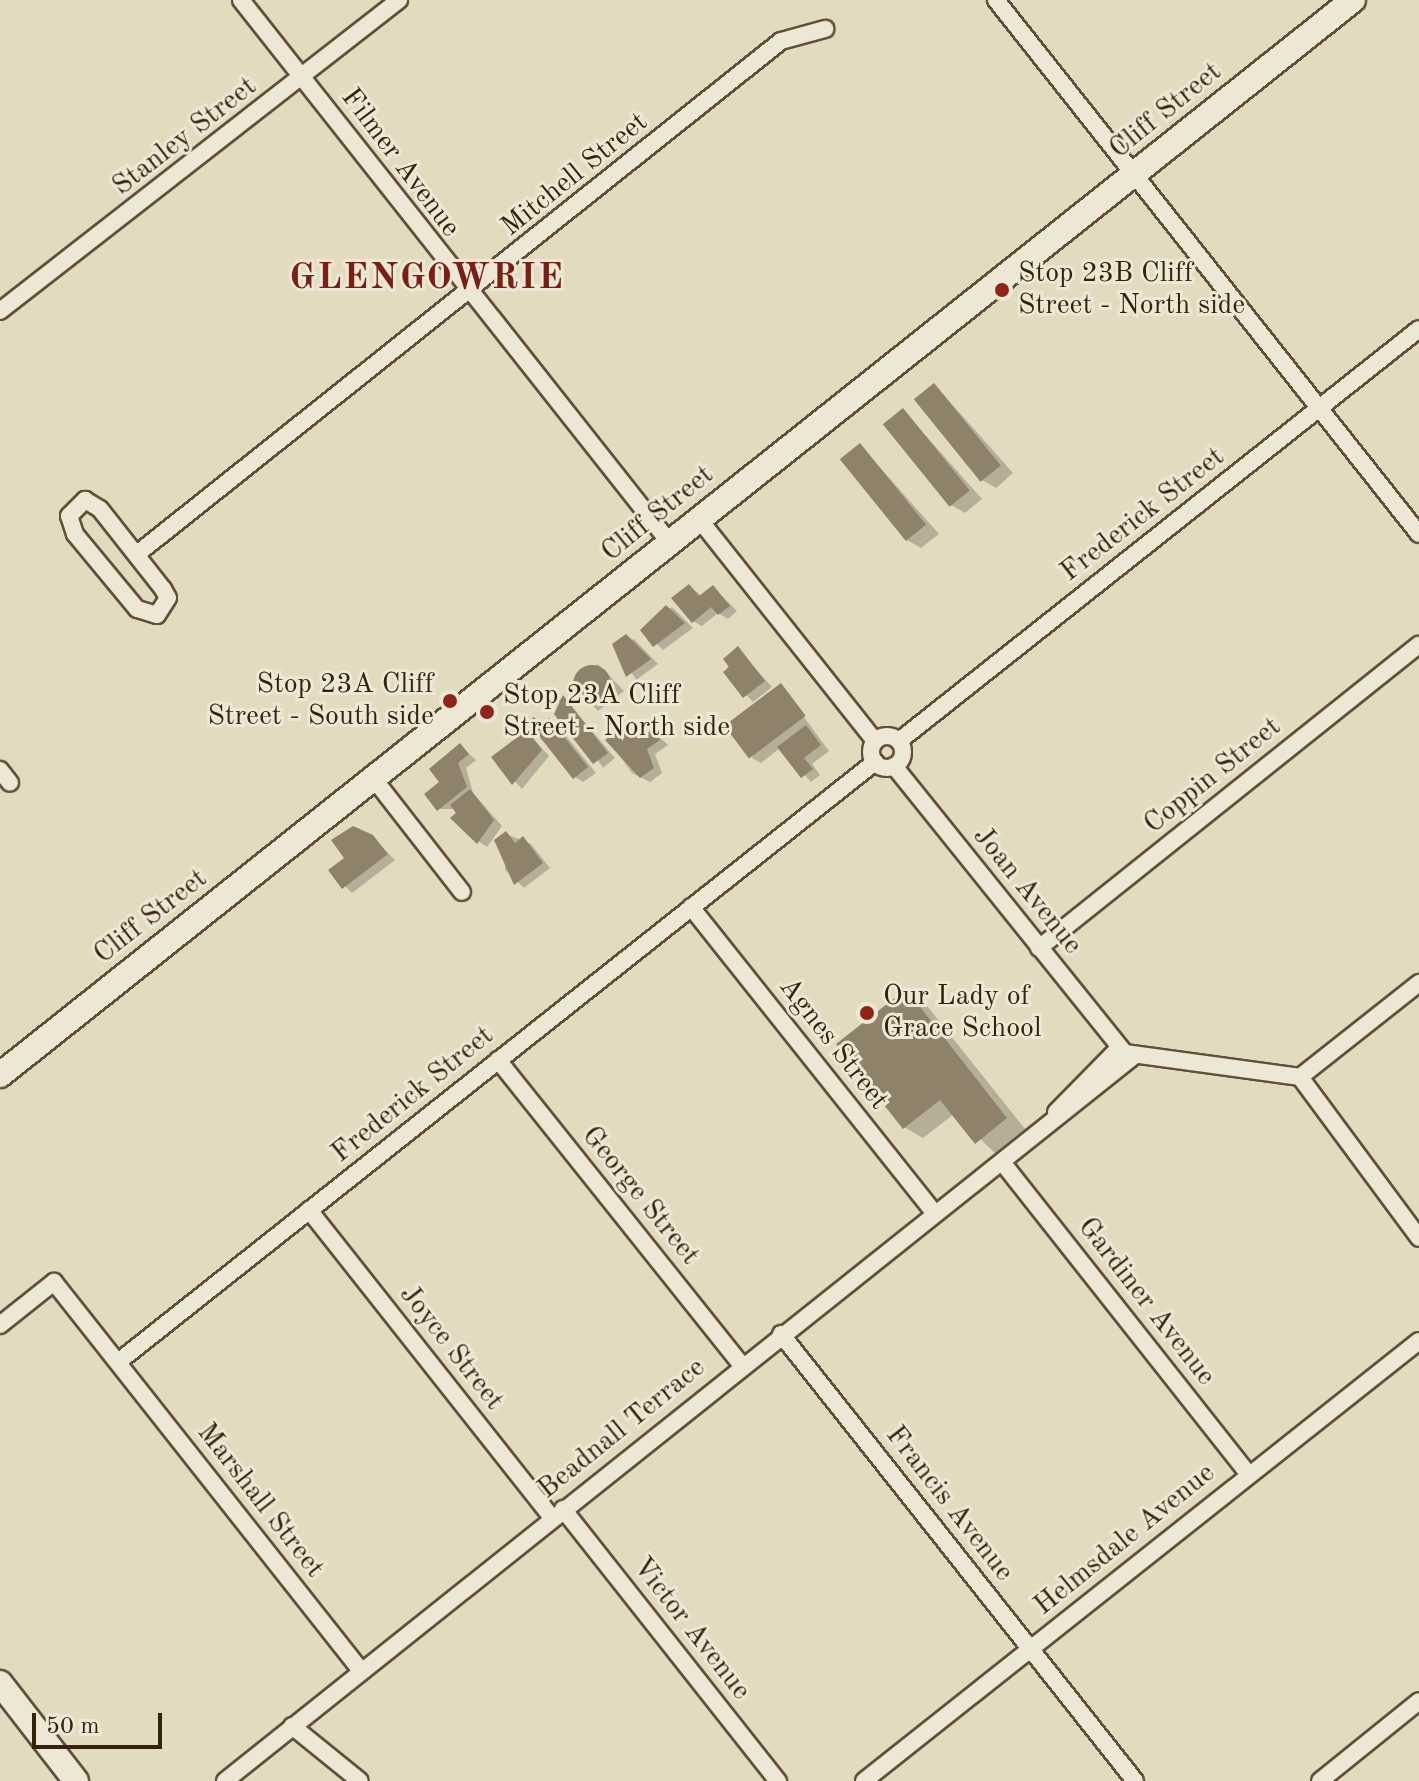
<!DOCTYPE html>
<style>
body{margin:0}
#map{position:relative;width:1419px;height:1781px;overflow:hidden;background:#e3dbc0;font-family:"Old Standard TT",serif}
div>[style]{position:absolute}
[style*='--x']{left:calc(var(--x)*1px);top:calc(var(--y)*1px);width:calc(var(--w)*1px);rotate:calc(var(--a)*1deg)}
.shadow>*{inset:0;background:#0003}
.building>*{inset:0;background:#8f826a;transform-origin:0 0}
.round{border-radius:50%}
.roads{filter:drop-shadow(2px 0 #605039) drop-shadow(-2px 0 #605039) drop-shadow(0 2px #605039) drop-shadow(0 -2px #605039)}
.street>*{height:16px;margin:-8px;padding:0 8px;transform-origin:8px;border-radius:8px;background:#ede8d6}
.street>.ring{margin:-8px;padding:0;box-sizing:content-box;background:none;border:16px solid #ede8d6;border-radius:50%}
.secondary>*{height:24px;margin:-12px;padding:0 12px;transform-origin:12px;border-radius:12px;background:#ede8d6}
.dots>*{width:22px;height:22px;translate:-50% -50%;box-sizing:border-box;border:4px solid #ede8d6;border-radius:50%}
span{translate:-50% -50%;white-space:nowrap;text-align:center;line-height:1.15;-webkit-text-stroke:6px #ede8d6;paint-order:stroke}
.street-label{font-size:28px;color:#35220c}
.poi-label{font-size:28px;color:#35220c}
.left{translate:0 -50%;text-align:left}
.right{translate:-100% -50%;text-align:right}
.district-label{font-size:36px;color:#7a1f14;font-weight:700;letter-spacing:2px}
.scale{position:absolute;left:32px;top:1713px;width:130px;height:36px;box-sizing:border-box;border:4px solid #35220c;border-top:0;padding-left:10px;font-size:24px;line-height:28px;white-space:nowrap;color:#35220c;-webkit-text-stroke:6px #ede8d6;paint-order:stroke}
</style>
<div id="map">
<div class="shadow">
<div style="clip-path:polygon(935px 385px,1013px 473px,996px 488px,982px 480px)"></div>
<div style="clip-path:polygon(904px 411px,982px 499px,965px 513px,951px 505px)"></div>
<div style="clip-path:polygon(860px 445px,939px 534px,921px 548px,907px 540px)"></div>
<div style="clip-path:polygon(689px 586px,702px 596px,713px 587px,737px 611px,728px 619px,718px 613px,702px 626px,693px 621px)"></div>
<div style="clip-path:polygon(672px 607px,693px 628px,663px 650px,643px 630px)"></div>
<div style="clip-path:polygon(634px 639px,658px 664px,636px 680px,615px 645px)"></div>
<div style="clip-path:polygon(738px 649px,772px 687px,753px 702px,725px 672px)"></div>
<div style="clip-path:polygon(598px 664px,624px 691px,598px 711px,572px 684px)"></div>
<div style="clip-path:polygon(781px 686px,829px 751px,812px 764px,820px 775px,811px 782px,780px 748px,761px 763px,752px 758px)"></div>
<div style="clip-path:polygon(563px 697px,615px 758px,603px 768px,558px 701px)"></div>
<div style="clip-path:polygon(534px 720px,558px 726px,596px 773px,583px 782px,575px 777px)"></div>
<div style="clip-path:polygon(628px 726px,642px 739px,653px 731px,668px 745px,655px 754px,662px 773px,650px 782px,632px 773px,608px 740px)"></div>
<div style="clip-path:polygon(527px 732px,549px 756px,522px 789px,493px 758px)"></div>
<div style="clip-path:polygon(460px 746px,476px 760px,466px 768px,473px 793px,502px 826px,487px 847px,462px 830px,454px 809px,439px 809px,442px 782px)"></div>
<div style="clip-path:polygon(506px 834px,531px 844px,550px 868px,524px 888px,505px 870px)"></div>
<div style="clip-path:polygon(372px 837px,395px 860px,352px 893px,330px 871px)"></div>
<div style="clip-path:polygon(906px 991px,924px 1002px,1025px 1129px,995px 1153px,954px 1114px,923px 1138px,904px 1127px)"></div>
</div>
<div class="building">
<div style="left:934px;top:383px;width:106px;height:26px;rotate:51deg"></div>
<div style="left:903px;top:408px;width:106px;height:26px;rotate:51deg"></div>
<div style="left:860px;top:443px;width:105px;height:26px;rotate:51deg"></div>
<div style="clip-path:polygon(689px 584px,699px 596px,713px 585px,730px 606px,718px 615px,711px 607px,692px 623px,671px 598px)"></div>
<div style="clip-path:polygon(666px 605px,685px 623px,653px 647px,640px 630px)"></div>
<div style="clip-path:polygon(626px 634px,651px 659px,626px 677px,612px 644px)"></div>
<div style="clip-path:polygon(738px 646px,765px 681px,743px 698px,723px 672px,729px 667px,723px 659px)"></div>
<div class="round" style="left:573px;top:665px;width:38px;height:38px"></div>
<div style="left:781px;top:683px;width:41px;height:71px;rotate:53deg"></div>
<div style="clip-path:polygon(563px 695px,608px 753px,593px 764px,554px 714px)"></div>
<div style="clip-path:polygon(534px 717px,541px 725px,549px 718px,588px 767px,573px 779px,528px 722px)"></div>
<div style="clip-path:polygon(628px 723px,639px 739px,653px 729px,660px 740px,647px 749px,654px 768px,640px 778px,605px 740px)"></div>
<div style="clip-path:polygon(806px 725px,821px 745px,804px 758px,813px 769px,801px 778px,777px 747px)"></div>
<div style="clip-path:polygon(527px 730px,542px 750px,512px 785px,491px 757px)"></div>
<div style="clip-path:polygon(460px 743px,469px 754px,458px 763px,467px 787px,437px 811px,424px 794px,439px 782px,429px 769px)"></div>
<div style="clip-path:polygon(470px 789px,494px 820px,477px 844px,450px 818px,456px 813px,450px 805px)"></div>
<div style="clip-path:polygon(353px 826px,373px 835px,388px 854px,342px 889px,328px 870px,344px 858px,331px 840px)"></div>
<div style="clip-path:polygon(506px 831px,515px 843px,523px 836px,543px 863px,514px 885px,494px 840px)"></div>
<div style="clip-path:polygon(906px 989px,1007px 1118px,975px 1144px,940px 1100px,903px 1129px,836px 1044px)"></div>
</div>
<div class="roads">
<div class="street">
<div style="--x:241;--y:0;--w:692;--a:51.69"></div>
<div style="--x:996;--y:0;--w:681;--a:51.62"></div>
<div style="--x:0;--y:311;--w:506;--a:-37.93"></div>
<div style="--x:85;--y:500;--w:17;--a:31"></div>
<div style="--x:100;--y:509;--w:102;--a:51.8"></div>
<div style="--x:163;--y:589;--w:10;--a:61"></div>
<div style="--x:168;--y:598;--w:20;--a:123"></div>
<div style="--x:157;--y:615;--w:21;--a:-163"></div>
<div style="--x:137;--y:609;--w:97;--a:-129.6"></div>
<div style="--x:75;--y:534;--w:19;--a:-108"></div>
<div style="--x:69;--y:516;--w:23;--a:-45"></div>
<div style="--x:699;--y:519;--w:283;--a:51.6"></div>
<div style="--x:137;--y:554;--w:823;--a:-38.54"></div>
<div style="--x:781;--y:41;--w:46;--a:-15.3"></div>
<div class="ring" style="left:871px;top:736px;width:16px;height:16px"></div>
<div style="--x:899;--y:741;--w:663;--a:-38.39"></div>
<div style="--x:894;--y:766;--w:368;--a:51.2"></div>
<div style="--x:1125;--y:1053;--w:177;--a:7.8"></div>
<div style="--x:1300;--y:1077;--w:152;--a:-38.3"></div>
<div style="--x:0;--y:770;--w:16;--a:52"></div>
<div style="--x:374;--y:779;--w:143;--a:52.1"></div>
<div style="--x:691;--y:907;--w:392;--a:51.5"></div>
<div style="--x:1039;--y:948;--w:486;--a:-38.6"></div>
<div style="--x:498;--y:1060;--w:391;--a:51.4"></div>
<div style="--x:1300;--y:1077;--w:200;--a:53.5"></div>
<div style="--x:1056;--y:1112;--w:90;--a:-45.5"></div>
<div style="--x:1002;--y:1162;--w:397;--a:51.7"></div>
<div style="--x:309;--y:1210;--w:392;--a:51.7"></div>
<div style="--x:0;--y:1325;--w:69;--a:-38.5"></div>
<div style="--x:54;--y:1282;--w:496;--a:51.7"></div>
<div style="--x:781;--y:1334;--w:570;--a:51.62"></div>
<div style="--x:118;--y:1362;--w:966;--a:-38.4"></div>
<div style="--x:563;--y:1509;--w:347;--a:51.7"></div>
<div style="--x:292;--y:1726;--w:87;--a:39"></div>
<div style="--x:225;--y:1781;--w:1164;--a:-38.58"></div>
<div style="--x:864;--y:1781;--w:708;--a:-38.41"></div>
<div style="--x:1320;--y:1781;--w:127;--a:-38.9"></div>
</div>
<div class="secondary">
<div style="--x:0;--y:1075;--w:1728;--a:-38.47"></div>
<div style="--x:0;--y:1683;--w:124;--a:52.2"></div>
</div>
</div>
<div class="dots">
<div style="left:1002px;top:290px;background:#8f2418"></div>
<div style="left:450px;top:701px;background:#8f2418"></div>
<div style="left:487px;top:712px;background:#8f2418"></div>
<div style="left:867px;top:1013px;background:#8f2418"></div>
</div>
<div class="street-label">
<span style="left:1166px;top:111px;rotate:-39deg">Cliff Street</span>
<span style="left:185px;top:137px;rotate:-38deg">Stanley Street</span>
<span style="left:400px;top:163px;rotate:53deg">Filmer Avenue</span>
<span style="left:575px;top:175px;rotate:-39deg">Mitchell Street</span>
<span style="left:658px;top:514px;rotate:-39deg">Cliff Street</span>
<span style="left:1143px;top:515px;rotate:-38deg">Frederick Street</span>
<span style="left:1213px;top:776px;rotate:-39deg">Coppin Street</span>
<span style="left:1027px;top:891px;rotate:51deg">Joan Avenue</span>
<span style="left:151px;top:917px;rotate:-38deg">Cliff Street</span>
<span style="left:833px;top:1044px;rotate:52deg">Agnes Street</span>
<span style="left:413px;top:1095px;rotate:-39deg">Frederick Street</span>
<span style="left:640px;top:1196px;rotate:51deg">George Street</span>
<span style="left:1146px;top:1302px;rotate:52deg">Gardiner Avenue</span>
<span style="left:451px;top:1348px;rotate:52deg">Joyce Street</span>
<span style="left:622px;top:1429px;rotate:-39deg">Beadnall Terrace</span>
<span style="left:260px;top:1501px;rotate:52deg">Marshall Street</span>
<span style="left:949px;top:1504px;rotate:52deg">Francis Avenue</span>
<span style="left:1125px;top:1540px;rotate:-39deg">Helmsdale Avenue</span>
<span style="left:691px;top:1629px;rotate:52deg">Victor Avenue</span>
</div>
<div class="poi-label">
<span class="left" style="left:1018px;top:290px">Stop 23B Cliff<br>Street - North side</span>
<span class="right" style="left:434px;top:701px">Stop 23A Cliff<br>Street - South side</span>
<span class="left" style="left:503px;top:712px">Stop 23A Cliff<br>Street - North side</span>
<span class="left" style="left:883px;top:1013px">Our Lady of<br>Grace School</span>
</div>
<div class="district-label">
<span style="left:427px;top:280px">GLENGOWRIE</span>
</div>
<div class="scale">50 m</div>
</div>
